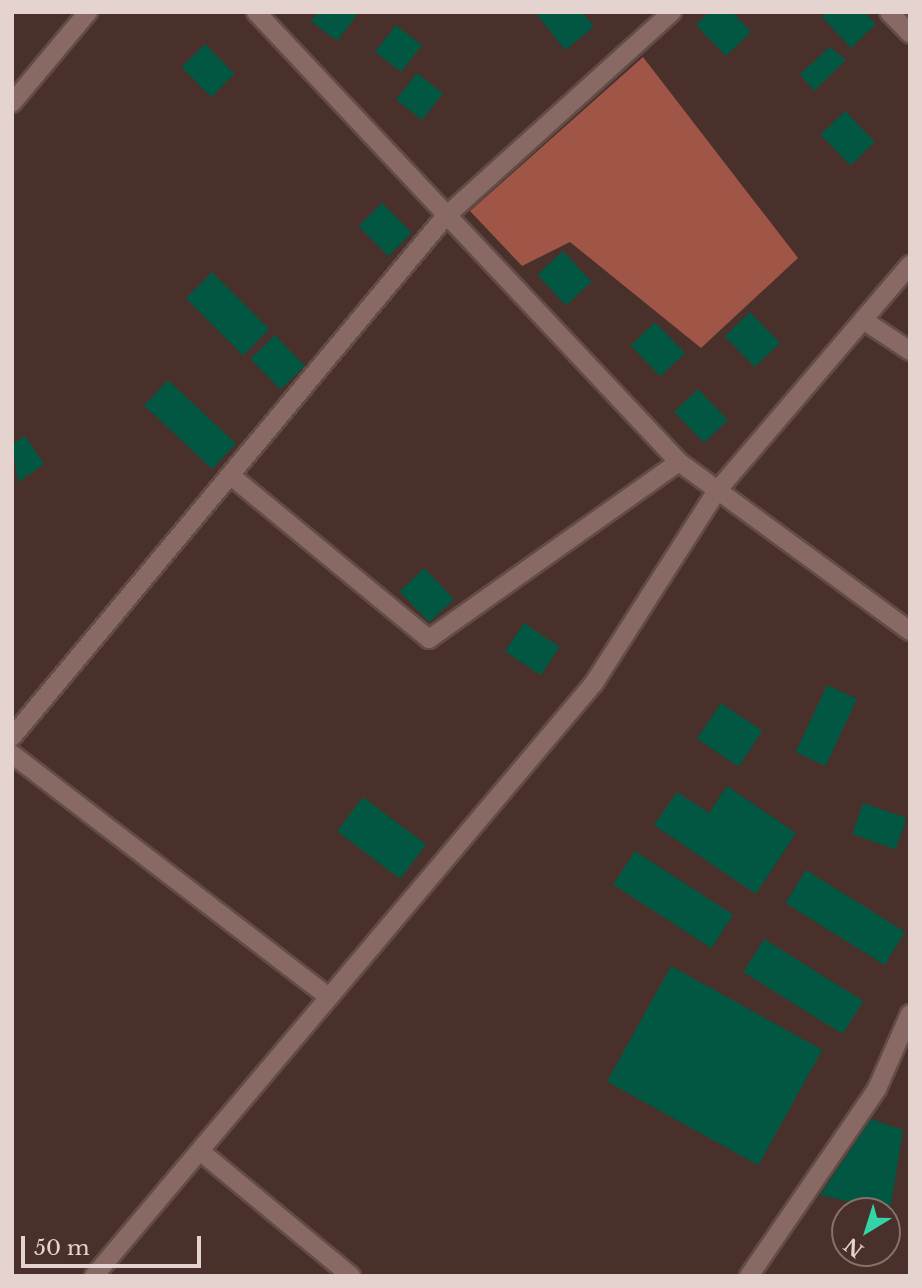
<!DOCTYPE html>
<style>
body{margin:0}
#map{position:relative;width:922px;height:1288px;overflow:hidden;background:#4a302a;font-family:"Libre Baskerville",serif}
div>[style]{position:absolute}
[style*='--x']{left:calc(var(--x)*1px);top:calc(var(--y)*1px);width:calc(var(--w)*1px);rotate:calc(var(--a)*1deg)}
.forest>*{inset:0;background:#9f5647}
.building>*{inset:0;background:#025742;transform-origin:0 0}
.roads{filter:drop-shadow(2px 0 #624c47) drop-shadow(-2px 0 #624c47) drop-shadow(0 2px #624c47) drop-shadow(0 -2px #624c47)}
.street>*{height:18px;margin:-9px;padding:0 9px;transform-origin:9px;border-radius:9px;background:#886963}
.secondary>*{height:18px;margin:-9px;padding:0 9px;transform-origin:9px;border-radius:9px;background:#886963}
span{translate:-50% -50%;white-space:nowrap;text-align:center;line-height:1.15;-webkit-text-stroke:5px #4a302a;paint-order:stroke}
.frame{position:absolute;inset:0;border:14px solid #e4d3cf;pointer-events:none}
.north{position:absolute;left:831px;top:1197px;width:70px;height:70px;box-sizing:border-box;background:#4a302a;border:2px solid #88716c;border-radius:50%;rotate:218deg;font-size:19px;font-weight:700;line-height:28px;text-align:center;color:#e4d3cf}
.north::after{content:'';display:block;margin:auto;width:24px;height:32px;background:#33d4a8;clip-path:polygon(50% 0,100% 100%,50% 72%,0 100%)}
.scale{position:absolute;left:21px;top:1236px;width:180px;height:32px;box-sizing:border-box;border:4px solid #e4d3cf;border-top:0;padding-left:9px;font-size:21px;line-height:24px;white-space:nowrap;color:#e4d3cf;-webkit-text-stroke:5px #4a302a;paint-order:stroke}
</style>
<div id="map">
<div class="forest">
<div style="clip-path:polygon(643px 57px,798px 258px,701px 348px,570px 242px,522px 266px,470px 211px)"></div>
</div>
<div class="building">
<div style="clip-path:polygon(318px 12px,354px 12px,357px 15px,337px 41px,311px 21px)"></div>
<div style="clip-path:polygon(535px 12px,582px 12px,594px 27px,565px 50px)"></div>
<div style="clip-path:polygon(709px 12px,732px 12px,751px 32px,726px 56px,696px 25px)"></div>
<div style="clip-path:polygon(826px 12px,864px 12px,876px 24px,851px 48px,822px 17px)"></div>
<div style="left:396px;top:25px;width:33px;height:34px;rotate:38deg"></div>
<div style="left:205px;top:44px;width:42px;height:33px;rotate:45deg"></div>
<div style="clip-path:polygon(830px 47px,846px 60px,814px 91px,800px 74px)"></div>
<div style="left:417px;top:73px;width:33px;height:34px;rotate:38deg"></div>
<div style="left:845px;top:111px;width:43px;height:34px;rotate:46deg"></div>
<div style="left:382px;top:203px;width:42px;height:33px;rotate:45deg"></div>
<div style="left:563px;top:251px;width:42px;height:35px;rotate:47deg"></div>
<div style="left:212px;top:272px;width:81px;height:37px;rotate:45deg"></div>
<div style="left:750px;top:312px;width:43px;height:35px;rotate:46deg"></div>
<div style="left:655px;top:322px;width:43px;height:34px;rotate:46deg"></div>
<div style="left:275px;top:335px;width:43px;height:34px;rotate:46deg"></div>
<div style="left:168px;top:380px;width:93px;height:35px;rotate:43deg"></div>
<div style="left:698px;top:389px;width:43px;height:33px;rotate:46deg"></div>
<div style="clip-path:polygon(25px 436px,44px 464px,18px 482px,12px 444px)"></div>
<div style="left:424px;top:568px;width:43px;height:34px;rotate:46deg"></div>
<div style="left:524px;top:623px;width:43px;height:34px;rotate:34deg"></div>
<div style="left:827px;top:685px;width:33px;height:74px;rotate:25deg"></div>
<div style="left:721px;top:703px;width:50px;height:43px;rotate:34deg"></div>
<div style="clip-path:polygon(727px 786px,796px 833px,756px 894px,654px 825px,677px 792px,709px 813px)"></div>
<div style="left:363px;top:797px;width:79px;height:43px;rotate:37deg"></div>
<div style="left:863px;top:803px;width:46px;height:33px;rotate:19deg"></div>
<div style="left:635px;top:851px;width:117px;height:40px;rotate:33deg"></div>
<div style="left:806px;top:870px;width:117px;height:39px;rotate:32deg"></div>
<div style="left:764px;top:939px;width:117px;height:39px;rotate:32deg"></div>
<div style="left:671px;top:966px;width:173px;height:132px;rotate:29deg"></div>
<div style="clip-path:polygon(871px 1119px,903px 1130px,890px 1211px,820px 1195px)"></div>
</div>
<div class="roads">
<div class="street">
<div style="--x:889;--y:12;--w:30;--a:46"></div>
<div style="--x:12;--y:103;--w:119;--a:-50.1"></div>
<div style="--x:863;--y:320;--w:56;--a:33.4"></div>
<div style="--x:230;--y:475;--w:258;--a:39.5"></div>
<div style="--x:429;--y:639;--w:306;--a:-35.3"></div>
<div style="--x:12;--y:737;--w:677;--a:-50.22"></div>
<div style="--x:445;--y:217;--w:306;--a:-42.1"></div>
<div style="--x:12;--y:754;--w:397;--a:37.5"></div>
<div style="--x:200;--y:1151;--w:196;--a:39.6"></div>
<div style="--x:94;--y:1276;--w:776;--a:-49.86"></div>
<div style="--x:594;--y:683;--w:227;--a:-57.4"></div>
<div style="--x:716;--y:492;--w:299;--a:-49.5"></div>
<div style="--x:749;--y:1276;--w:227;--a:-55.6"></div>
<div style="--x:877;--y:1089;--w:82;--a:-66.3"></div>
</div>
<div class="secondary">
<div style="--x:256;--y:12;--w:618;--a:46.77"></div>
<div style="--x:679;--y:462;--w:286;--a:36.2"></div>
</div>
</div>
<div class="frame"></div>
<div class="north">N</div>
<div class="scale">50 m</div>
</div>
